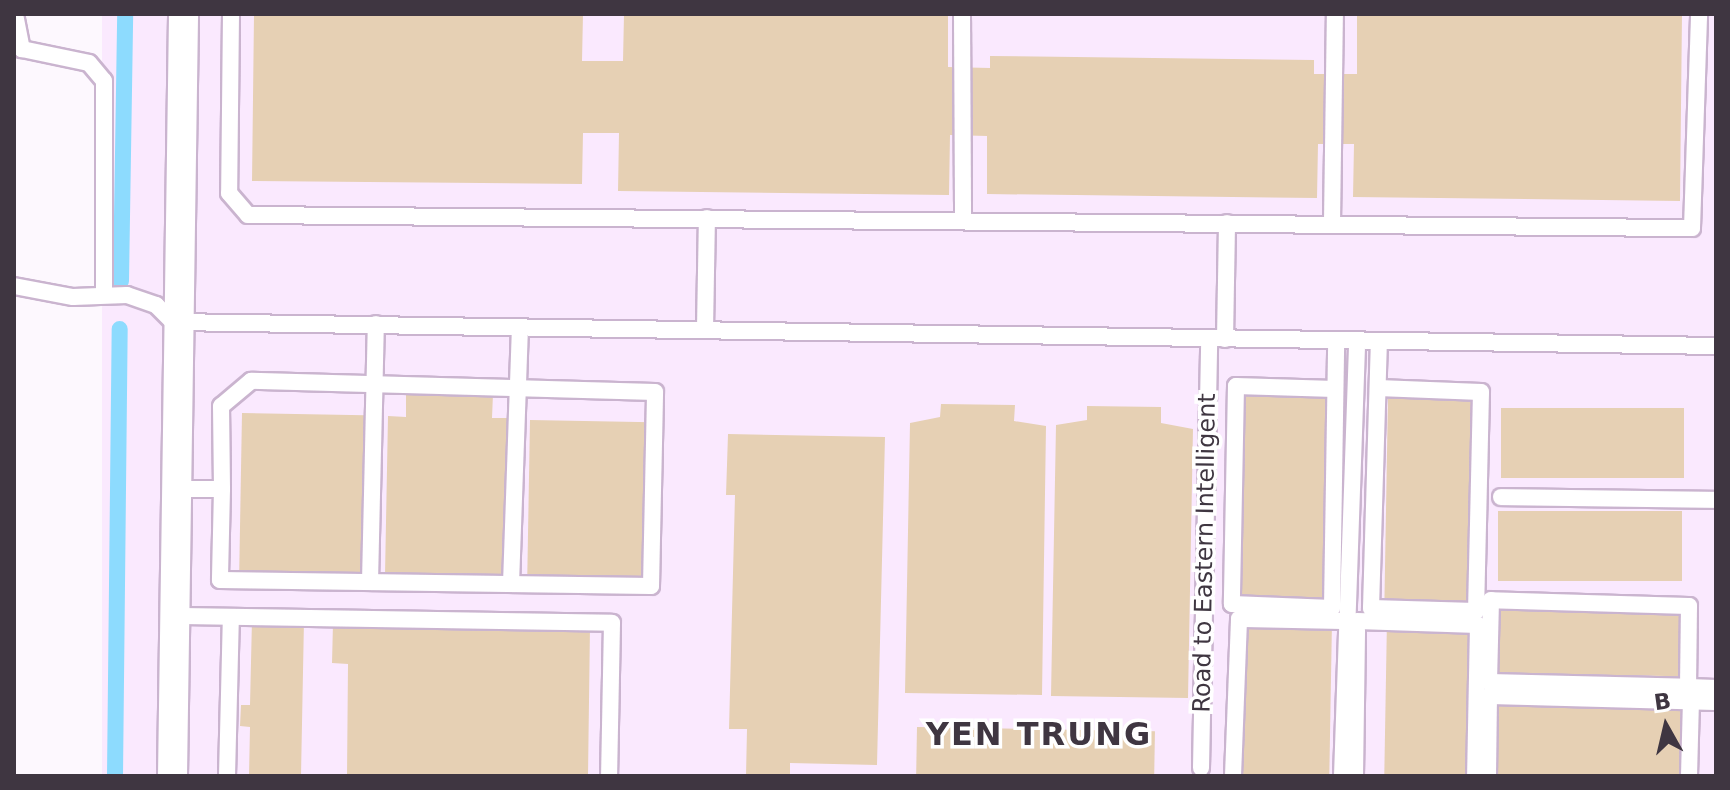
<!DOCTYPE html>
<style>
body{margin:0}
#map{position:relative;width:1730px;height:790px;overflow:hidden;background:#fdf8fe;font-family:"DejaVu Sans",sans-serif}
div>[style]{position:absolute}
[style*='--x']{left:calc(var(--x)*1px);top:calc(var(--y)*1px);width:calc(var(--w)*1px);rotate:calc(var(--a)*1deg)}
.built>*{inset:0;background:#fae9fe;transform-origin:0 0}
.canal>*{height:16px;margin:-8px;padding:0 8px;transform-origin:8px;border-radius:8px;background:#8ddbfe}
.building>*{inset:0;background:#e6d0b4;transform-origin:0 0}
.roads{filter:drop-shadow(2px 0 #cab4cf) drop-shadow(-2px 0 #cab4cf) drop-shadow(0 2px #cab4cf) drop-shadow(0 -2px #cab4cf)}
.minor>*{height:16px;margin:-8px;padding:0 8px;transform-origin:8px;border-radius:8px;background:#fff}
span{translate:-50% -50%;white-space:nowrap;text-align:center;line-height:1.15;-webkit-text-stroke:7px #fff;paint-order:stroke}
.street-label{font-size:24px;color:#3f3641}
.district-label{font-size:32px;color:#3f3641;font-weight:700;letter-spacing:2px}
.frame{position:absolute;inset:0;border:16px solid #3f3641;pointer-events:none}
.north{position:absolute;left:1626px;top:686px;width:80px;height:80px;-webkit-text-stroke:6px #fff;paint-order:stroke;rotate:352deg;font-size:22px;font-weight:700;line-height:32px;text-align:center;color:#3f3641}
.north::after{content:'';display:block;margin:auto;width:28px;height:36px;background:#3f3641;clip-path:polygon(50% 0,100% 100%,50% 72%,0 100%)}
</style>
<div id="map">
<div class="built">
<div style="left:102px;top:14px;width:1614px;height:762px"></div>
</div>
<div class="canal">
<div style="--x:121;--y:281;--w:267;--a:-89.1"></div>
<div style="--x:115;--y:776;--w:447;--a:-89.4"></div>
</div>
<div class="building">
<div style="clip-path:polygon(254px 14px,583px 14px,582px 61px,623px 61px,624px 14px,948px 14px,948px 67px,990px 68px,990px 56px,1314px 60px,1314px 74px,1357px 74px,1357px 14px,1682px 14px,1680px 201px,1353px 197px,1354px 144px,1318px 144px,1317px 198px,987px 194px,987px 136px,950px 135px,949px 195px,618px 191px,619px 133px,583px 133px,582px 184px,252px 181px)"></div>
<div style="left:1242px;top:392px;width:91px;height:211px;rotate:1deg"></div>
<div style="clip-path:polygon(406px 393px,493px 394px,492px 418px,510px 418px,507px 577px,385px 575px,388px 416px,406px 417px)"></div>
<div style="left:1388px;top:396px;width:91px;height:210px;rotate:1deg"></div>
<div style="clip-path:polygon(941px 404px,1015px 405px,1014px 421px,1046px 426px,1042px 695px,905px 693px,910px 423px,940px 417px)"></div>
<div style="clip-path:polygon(1087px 406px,1161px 407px,1161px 423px,1193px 429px,1188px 698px,1051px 696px,1056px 425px,1087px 420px)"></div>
<div style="left:1501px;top:408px;width:183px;height:70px"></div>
<div style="left:242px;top:413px;width:123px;height:159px;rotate:1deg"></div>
<div style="left:530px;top:420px;width:122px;height:159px;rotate:1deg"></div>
<div style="clip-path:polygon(728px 434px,885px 437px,877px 765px,790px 763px,790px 776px,746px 776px,747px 729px,729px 729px,735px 495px,726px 495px)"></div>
<div style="left:1498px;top:511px;width:184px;height:70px"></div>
<div style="left:1497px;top:602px;width:184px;height:71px;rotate:1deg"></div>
<div style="clip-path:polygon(252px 619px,304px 620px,301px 776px,249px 776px,250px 727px,240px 726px,241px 705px,250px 705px)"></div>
<div style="left:1387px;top:619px;width:92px;height:157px;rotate:1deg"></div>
<div style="left:1239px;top:620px;width:93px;height:156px;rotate:1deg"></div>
<div style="clip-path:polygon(333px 623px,590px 626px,588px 776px,347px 776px,348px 664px,332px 663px)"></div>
<div style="left:1497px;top:700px;width:184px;height:76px;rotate:1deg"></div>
<div style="left:917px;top:727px;width:238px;height:49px;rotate:1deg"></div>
</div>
<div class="roads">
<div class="minor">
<div style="--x:15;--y:14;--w:36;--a:79"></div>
<div style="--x:22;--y:49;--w:68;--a:11.8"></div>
<div style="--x:89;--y:63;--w:23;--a:50"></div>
<div style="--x:104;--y:81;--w:213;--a:90"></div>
<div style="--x:231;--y:14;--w:179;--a:90.6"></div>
<div style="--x:229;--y:193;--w:29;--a:49"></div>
<div style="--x:248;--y:215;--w:1444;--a:0.52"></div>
<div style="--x:1692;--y:228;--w:214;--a:-88.1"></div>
<div style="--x:962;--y:14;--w:204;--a:89.7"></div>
<div style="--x:1332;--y:222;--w:208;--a:-89.2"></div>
<div style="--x:14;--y:286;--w:60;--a:10.6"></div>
<div style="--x:73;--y:297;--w:54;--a:-2.1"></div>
<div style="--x:127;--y:295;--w:31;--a:19"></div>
<div style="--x:156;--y:305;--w:24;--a:45"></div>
<div style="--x:173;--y:322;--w:1543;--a:0.89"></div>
<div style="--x:705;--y:329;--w:111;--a:-89"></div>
<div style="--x:1225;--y:339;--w:116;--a:-89"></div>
<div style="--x:1378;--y:388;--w:103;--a:2.2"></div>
<div style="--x:1481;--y:392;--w:219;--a:91.3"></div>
<div style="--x:1476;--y:611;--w:105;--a:-178.4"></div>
<div style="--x:1371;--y:608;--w:267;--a:-88.3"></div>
<div style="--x:1335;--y:389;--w:99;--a:-178.3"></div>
<div style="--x:1236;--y:386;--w:218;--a:91.1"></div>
<div style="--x:1232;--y:604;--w:100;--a:2.3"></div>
<div style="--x:1332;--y:608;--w:268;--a:-89.1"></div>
<div style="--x:183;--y:489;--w:39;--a:0"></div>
<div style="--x:222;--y:489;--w:91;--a:91.3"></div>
<div style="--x:220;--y:580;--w:431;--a:0.8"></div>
<div style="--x:651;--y:586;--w:194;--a:-88.8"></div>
<div style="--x:655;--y:392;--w:404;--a:-178.4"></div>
<div style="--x:251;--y:381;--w:39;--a:140"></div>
<div style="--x:221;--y:406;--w:83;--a:89.3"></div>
<div style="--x:1501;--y:497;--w:215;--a:0.8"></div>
<div style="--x:370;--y:582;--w:258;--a:-88.7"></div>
<div style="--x:511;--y:584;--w:257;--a:-88"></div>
<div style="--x:182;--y:616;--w:430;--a:0.9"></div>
<div style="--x:612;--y:623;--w:153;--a:91.1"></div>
<div style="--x:1357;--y:621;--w:121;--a:1.9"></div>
<div style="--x:1478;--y:625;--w:151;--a:91.1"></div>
<div style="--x:1688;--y:687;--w:81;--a:-89.3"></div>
<div style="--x:1689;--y:606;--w:198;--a:-178.3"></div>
<div style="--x:1491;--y:600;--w:82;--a:91.4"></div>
<div style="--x:1489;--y:682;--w:199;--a:1.4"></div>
<div style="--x:1688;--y:687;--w:28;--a:2"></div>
<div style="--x:1201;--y:768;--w:430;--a:-88.9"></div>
<div style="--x:166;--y:776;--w:762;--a:-89.17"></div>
<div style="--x:179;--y:776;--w:762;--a:-89.17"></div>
<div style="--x:227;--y:776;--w:159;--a:-88.6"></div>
<div style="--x:1233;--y:776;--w:157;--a:-87.8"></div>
<div style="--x:1239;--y:619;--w:108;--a:1.1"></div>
<div style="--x:1342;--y:776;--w:435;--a:-88"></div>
<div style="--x:1355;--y:776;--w:146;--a:-89.2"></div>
<div style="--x:1488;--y:776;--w:80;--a:-89.3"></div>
<div style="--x:1489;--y:696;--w:227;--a:1.5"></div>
<div style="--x:1689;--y:776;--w:75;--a:-88.5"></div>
</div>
</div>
<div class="street-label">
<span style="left:1205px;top:553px;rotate:-89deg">Road to Eastern Intelligent</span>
</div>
<div class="district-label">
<span style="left:1039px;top:734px">YEN TRUNG</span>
</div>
<div class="frame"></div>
<div class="north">B</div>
</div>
